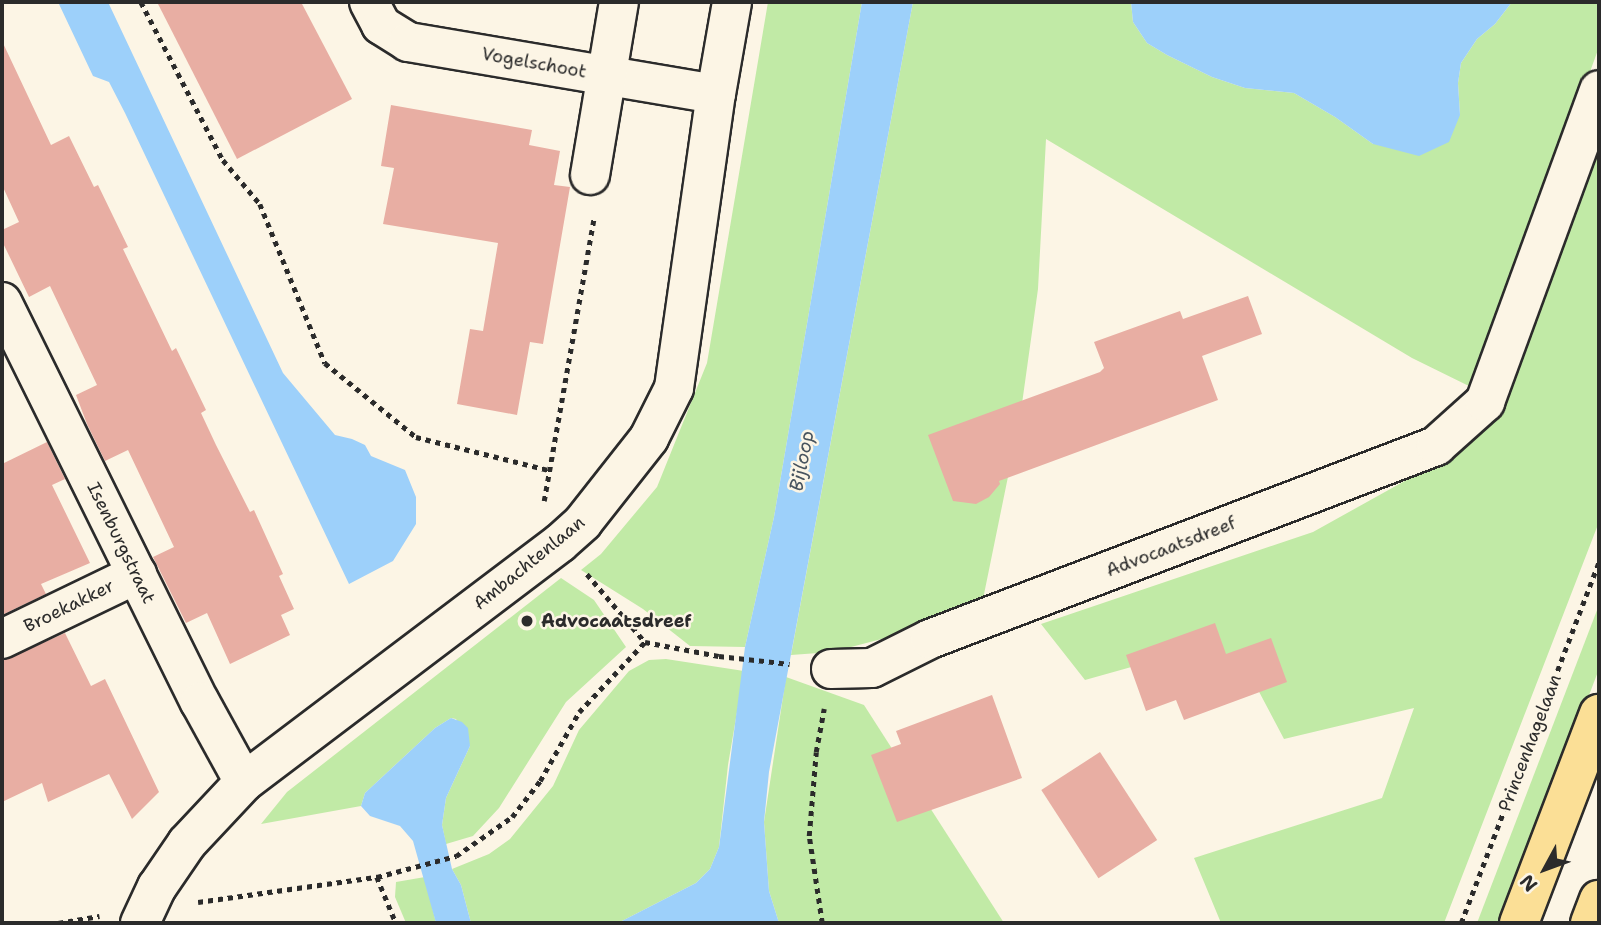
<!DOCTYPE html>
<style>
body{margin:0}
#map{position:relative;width:1601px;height:925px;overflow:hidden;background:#fcf5e5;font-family:"Shantell Sans",sans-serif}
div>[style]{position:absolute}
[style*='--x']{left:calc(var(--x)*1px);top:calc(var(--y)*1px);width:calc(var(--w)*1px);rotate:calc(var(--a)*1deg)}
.green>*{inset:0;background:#c1eaa6}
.water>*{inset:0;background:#9dd0fa}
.building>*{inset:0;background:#e8aea3;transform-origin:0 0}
.path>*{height:4.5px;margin-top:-2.25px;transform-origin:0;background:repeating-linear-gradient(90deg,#2b2b2b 0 5px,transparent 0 10px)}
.roads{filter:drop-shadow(2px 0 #2b2b2b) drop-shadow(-2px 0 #2b2b2b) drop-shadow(0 2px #2b2b2b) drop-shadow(0 -2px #2b2b2b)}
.minor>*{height:38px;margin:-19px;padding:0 19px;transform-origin:19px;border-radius:19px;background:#fcf5e5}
.major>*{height:38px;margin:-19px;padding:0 19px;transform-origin:19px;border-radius:19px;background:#fbdf96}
.dots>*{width:19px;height:19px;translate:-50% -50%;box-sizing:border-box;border:4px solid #fcf5e5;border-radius:50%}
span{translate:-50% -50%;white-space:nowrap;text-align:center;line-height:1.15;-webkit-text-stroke:5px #fcf5e5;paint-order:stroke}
.street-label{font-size:18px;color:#2b2b2b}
.poi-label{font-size:18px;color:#2b2b2b;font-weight:700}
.left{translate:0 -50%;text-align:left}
.water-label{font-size:19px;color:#48545f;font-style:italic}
.frame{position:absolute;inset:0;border:4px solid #2b2b2b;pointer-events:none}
.north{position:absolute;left:1510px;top:834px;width:70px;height:70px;-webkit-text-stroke:5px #fcf5e5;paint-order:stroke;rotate:229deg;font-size:19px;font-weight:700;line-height:28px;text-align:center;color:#2b2b2b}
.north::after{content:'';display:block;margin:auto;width:24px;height:32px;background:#2b2b2b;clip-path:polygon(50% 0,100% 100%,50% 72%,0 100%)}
</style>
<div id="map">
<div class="green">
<div style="clip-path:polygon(768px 2px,862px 2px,774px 517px,745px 647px,690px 646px,643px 609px,581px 570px,601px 554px,657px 487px,707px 363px)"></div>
<div style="clip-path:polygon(913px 2px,1131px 2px,1133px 22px,1147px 43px,1167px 55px,1212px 77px,1245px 88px,1294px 93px,1335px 117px,1373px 144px,1460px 115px,1458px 83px,1461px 63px,1477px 39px,1495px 24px,1512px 2px,1599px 2px,1599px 47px,1475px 389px,1412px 358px,1046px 139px,1038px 289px,1020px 418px,982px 604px,912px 631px,832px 652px,791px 655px)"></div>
<div style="clip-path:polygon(1599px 132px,1599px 522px,1444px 923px,1221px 923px,1194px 858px,1382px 798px,1414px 708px,1284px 739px,1256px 686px,1167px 657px,1085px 680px,1041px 624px,1313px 532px,1464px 448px,1495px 414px)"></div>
<div style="clip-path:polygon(561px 578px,594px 600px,626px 647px,566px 702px,499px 808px,473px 836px,446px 844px,442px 825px,446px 798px,470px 746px,456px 719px,451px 718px,435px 728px,365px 793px,361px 806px,261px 824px,287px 792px)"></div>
<div style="clip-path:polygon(1599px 605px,1599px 669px,1502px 923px,1477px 923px)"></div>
<div style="clip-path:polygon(666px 659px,744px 671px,728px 765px,719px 847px,710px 869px,696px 883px,618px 923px,471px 923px,461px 885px,452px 869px,489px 854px,510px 839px,553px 786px,579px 730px,629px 671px,649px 660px)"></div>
<div style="clip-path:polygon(786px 677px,864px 705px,1004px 923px,779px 923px,769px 891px,764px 822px)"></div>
<div style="clip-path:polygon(425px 877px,436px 923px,406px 923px,395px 897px,396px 882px)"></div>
</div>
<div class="water">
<div style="clip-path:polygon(58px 2px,108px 2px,283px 373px,335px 435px,352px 439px,365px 445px,371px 456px,405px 470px,416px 497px,416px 524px,393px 561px,349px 584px,125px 113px,109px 82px,93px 76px)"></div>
<div style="clip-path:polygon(862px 2px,913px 2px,769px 772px,764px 822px,769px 891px,779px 923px,618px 923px,696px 883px,710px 869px,719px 847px,745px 647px,774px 517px)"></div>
<div style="clip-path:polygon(1131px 2px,1512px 2px,1495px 24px,1477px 39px,1461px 63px,1458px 83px,1460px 115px,1449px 142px,1419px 156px,1373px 144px,1335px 117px,1294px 93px,1245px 88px,1212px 77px,1167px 55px,1147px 43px,1133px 22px)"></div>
<div style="clip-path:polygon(451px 718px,462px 722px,468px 728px,470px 746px,446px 798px,442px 825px,452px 869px,461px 885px,471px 923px,436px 923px,413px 841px,400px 826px,370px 816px,361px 806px,365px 793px,435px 728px)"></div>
</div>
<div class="building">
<div style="clip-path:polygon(157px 2px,301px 2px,352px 99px,237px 159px)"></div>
<div style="clip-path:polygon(2px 41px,51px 145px,69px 136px,94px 187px,98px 185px,128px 247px,123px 249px,172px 351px,176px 348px,206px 410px,201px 413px,216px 445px,250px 512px,254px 510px,283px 574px,279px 576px,294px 609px,281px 615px,290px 635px,230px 664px,207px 613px,186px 623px,153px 557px,174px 547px,128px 450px,105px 461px,87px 424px,76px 395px,97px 385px,50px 286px,29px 297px,2px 241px,2px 230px,19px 222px,2px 185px)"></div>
<div style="clip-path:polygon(391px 105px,532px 130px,529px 145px,560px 151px,554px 185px,570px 187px,543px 344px,530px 342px,517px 415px,457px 404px,470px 329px,483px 331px,498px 243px,383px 224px,394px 168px,381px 166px)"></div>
<div style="clip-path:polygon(1248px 296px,1262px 334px,1202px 356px,1218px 400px,999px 481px,1000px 484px,989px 497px,976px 504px,953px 501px,928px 435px,1100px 372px,1104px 368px,1094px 342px,1180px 311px,1183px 319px)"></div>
<div style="clip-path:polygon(47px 442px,65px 479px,52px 485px,90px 563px,41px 584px,46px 594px,2px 615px,2px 464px)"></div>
<div style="clip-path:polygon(1215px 623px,1226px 654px,1271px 638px,1287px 682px,1184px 720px,1176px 700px,1146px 711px,1126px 655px)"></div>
<div style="clip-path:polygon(65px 633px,91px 686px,105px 679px,159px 792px,132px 819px,109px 774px,48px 802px,42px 783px,2px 802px,2px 661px)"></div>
<div style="clip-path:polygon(992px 695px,1022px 778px,897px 822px,871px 755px,901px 744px,896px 731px)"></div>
<div style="left:1100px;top:752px;width:105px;height:70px;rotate:57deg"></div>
</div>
<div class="path">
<div style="--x:141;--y:2;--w:178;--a:62.6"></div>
<div style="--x:223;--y:160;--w:57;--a:49.9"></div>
<div style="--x:260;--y:204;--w:172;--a:67.8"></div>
<div style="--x:325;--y:363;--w:117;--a:39.1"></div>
<div style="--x:416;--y:437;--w:136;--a:14"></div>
<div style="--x:544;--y:501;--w:288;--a:-80"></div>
<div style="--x:587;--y:574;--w:89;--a:49.5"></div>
<div style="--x:645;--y:642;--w:75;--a:10.7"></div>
<div style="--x:719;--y:656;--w:71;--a:6.4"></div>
<div style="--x:377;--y:877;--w:50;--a:67.6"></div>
<div style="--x:198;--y:902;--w:181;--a:-8"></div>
<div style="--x:377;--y:877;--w:82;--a:-14.9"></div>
<div style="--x:456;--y:856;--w:68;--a:-34.9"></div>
<div style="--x:512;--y:817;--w:46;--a:-52.1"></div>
<div style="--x:540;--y:781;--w:79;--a:-60.5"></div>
<div style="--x:579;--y:712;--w:96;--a:-46.7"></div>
<div style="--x:58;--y:923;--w:42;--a:-9.7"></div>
<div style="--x:822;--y:923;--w:88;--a:-98.5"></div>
<div style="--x:809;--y:836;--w:84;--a:-85.2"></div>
<div style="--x:816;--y:752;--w:44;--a:-79.5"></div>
<div style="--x:1461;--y:923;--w:386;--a:-69.1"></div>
</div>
<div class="roads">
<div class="minor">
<div style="--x:369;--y:2;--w:26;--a:62"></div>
<div style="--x:381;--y:25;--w:32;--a:32"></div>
<div style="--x:408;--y:42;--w:312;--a:9.6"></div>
<div style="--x:590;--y:175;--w:175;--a:-80.5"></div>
<div style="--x:2;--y:302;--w:446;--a:63.7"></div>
<div style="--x:200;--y:702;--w:91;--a:61.2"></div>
<div style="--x:2;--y:639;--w:150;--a:-25.7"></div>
<div style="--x:831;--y:669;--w:41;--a:-1.4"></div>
<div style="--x:872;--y:668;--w:65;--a:-26.6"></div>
<div style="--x:930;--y:639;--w:542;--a:-20.88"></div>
<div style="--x:1436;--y:446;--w:66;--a:-41.9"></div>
<div style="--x:1485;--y:402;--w:332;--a:-69.9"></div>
<div style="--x:140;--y:923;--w:40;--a:-65"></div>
<div style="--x:157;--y:887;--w:53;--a:-55.7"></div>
<div style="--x:187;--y:843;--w:83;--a:-46.9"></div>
<div style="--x:244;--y:782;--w:396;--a:-37.1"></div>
<div style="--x:560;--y:543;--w:31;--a:-42"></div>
<div style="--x:583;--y:522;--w:107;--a:-51.8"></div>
<div style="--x:649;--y:438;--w:56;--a:-63.4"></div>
<div style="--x:674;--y:388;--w:297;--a:-81.9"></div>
<div style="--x:716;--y:94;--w:93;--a:-80.1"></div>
</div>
<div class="major">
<div style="--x:1519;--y:923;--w:224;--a:-69.1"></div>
<div style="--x:1590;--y:923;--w:25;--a:-69"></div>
</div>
</div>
<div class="dots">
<div style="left:527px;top:621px;background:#2b2b2b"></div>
</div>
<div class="street-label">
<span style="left:534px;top:63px;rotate:10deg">Vogelschoot</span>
<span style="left:121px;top:543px;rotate:64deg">Isenburgstraat</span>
<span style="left:1171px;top:547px;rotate:-21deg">Advocaatsdreef</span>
<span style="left:529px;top:563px;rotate:-39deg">Ambachtenlaan</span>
<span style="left:69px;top:606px;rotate:-26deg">Broekakker</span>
<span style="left:1530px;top:743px;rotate:-69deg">Princenhagelaan</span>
</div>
<div class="poi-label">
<span class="left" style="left:541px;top:621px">Advocaatsdreef</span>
</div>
<div class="water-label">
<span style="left:802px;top:461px;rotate:-79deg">Bijloop</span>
</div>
<div class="frame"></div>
<div class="north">N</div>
</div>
